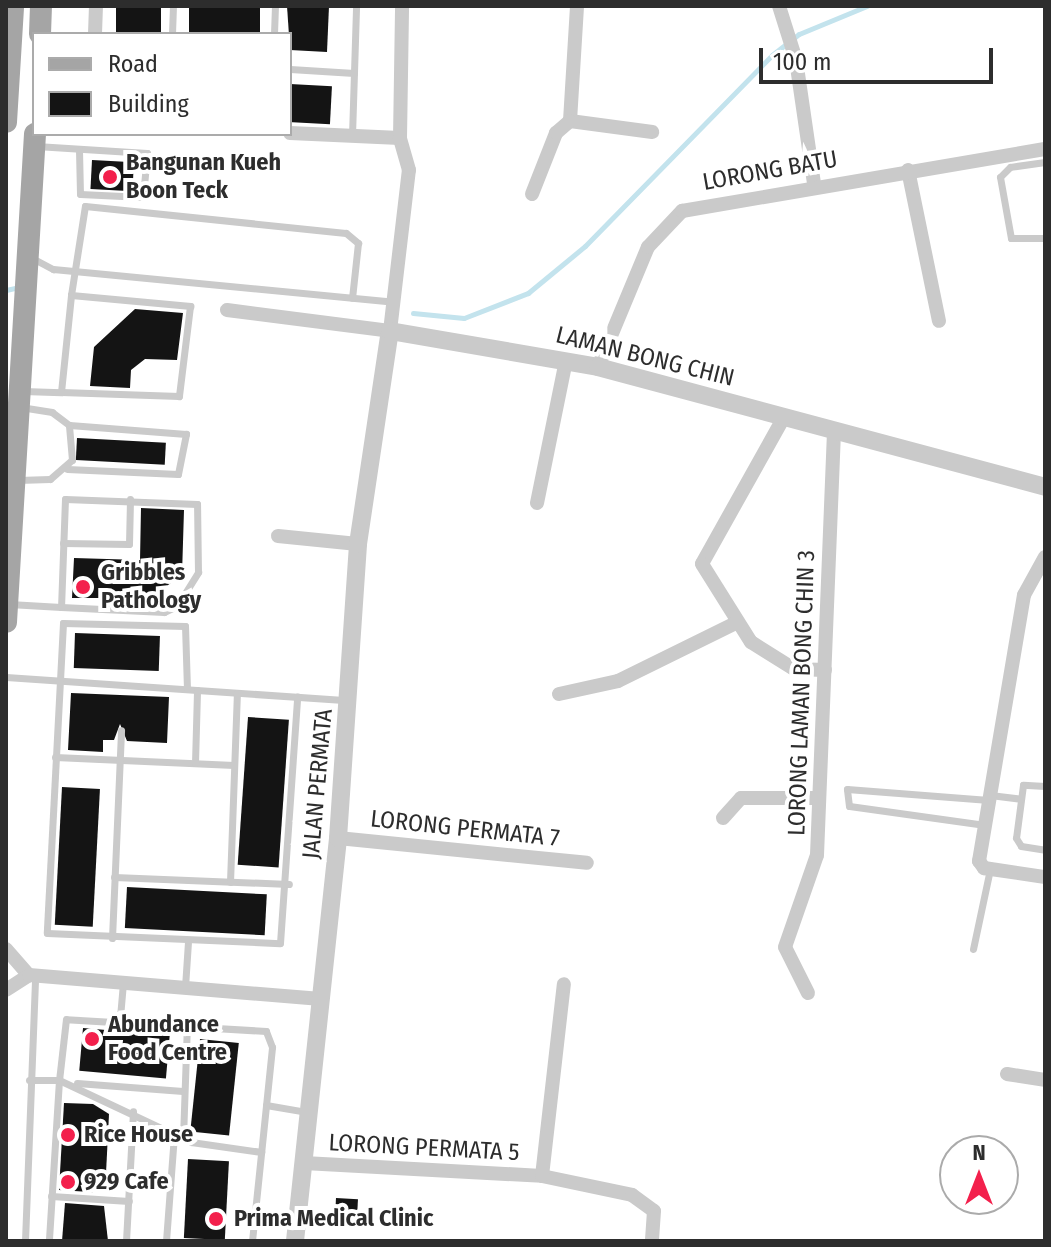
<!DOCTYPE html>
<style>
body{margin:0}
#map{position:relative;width:1051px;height:1247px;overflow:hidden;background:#fff;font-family:"Fira Sans Condensed",sans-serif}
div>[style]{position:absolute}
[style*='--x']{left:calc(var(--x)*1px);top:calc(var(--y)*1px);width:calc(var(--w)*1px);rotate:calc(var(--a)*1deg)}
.stream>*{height:5px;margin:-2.5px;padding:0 2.5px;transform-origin:2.5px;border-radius:2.5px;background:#c3e3ed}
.building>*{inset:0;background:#141414;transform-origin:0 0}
.service>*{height:7px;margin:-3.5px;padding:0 3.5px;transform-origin:3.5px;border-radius:3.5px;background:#cacaca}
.minor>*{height:14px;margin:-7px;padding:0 7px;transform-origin:7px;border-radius:7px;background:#cacaca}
.tertiary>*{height:18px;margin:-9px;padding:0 9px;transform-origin:9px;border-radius:9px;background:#cacaca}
.primary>*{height:22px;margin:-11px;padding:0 11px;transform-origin:11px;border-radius:11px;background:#a5a5a5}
.dots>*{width:22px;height:22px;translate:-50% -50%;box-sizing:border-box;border:4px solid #fff;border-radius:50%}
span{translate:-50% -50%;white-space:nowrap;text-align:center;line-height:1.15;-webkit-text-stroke:8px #fff;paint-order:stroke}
.poi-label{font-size:24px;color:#2d2d2d;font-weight:700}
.left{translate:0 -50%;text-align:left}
.street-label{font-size:24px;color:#2d2d2d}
.frame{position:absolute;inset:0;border:8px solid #2d2d2d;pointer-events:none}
.legend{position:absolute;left:32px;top:32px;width:260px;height:104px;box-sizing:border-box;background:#fff;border:2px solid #ababab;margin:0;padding:10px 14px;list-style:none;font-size:24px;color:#2d2d2d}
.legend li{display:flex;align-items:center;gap:16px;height:40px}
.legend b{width:40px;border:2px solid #ababab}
.north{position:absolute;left:939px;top:1135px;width:80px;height:80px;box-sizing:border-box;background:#fff;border:2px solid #ababab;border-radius:50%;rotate:0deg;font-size:22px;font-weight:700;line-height:32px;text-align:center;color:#2d2d2d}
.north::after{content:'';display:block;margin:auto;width:28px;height:36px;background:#f3204c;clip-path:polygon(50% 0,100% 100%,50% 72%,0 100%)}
.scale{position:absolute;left:759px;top:48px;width:234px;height:36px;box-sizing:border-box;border:4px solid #2d2d2d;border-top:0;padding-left:10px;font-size:24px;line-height:28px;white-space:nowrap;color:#2d2d2d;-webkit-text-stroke:6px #fff;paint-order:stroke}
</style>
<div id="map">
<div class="stream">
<div style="--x:6;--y:290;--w:13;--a:-13"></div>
<div style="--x:413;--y:313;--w:51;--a:5.6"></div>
<div style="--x:464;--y:318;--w:69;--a:-21.3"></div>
<div style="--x:528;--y:293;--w:74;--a:-39.5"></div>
<div style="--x:585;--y:246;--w:267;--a:-45.6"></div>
<div style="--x:772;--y:55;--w:34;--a:-38"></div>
<div style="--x:799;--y:34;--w:74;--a:-22.4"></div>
</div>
<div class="building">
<div style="left:116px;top:6px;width:45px;height:28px"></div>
<div style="left:189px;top:6px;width:71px;height:28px"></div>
<div style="clip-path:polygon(287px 6px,329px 6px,327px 52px,290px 50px)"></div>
<div style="left:290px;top:84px;width:42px;height:38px;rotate:3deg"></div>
<div style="left:92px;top:160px;width:42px;height:29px;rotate:3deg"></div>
<div style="clip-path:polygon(135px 309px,183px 313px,177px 360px,145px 359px,131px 370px,130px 388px,90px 386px,94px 347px)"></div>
<div style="left:77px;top:438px;width:89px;height:22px;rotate:3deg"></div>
<div style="clip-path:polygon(141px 508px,184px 510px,182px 575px,150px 598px,72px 598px,74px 558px,140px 560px)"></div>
<div style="left:75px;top:633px;width:85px;height:35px;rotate:2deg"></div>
<div style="clip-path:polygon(71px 693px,169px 697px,167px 743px,127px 741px,120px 724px,114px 740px,103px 740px,103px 752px,68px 750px)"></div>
<div style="left:248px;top:717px;width:41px;height:148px;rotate:4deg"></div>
<div style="left:62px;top:787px;width:38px;height:138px;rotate:3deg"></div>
<div style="left:127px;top:887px;width:140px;height:41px;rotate:3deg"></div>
<div style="left:83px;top:1028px;width:87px;height:43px;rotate:5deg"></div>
<div style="left:200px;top:1039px;width:39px;height:93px;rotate:6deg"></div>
<div style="clip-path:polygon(64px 1103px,93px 1104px,109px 1114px,105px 1193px,59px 1190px)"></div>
<div style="left:188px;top:1159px;width:41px;height:79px;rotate:3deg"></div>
<div style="left:336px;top:1198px;width:22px;height:29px;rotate:3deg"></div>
<div style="clip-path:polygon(65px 1203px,104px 1206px,108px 1241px,62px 1241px)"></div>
</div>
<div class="service">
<div style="--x:172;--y:34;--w:28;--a:-88"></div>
<div style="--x:274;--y:34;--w:28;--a:-88"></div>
<div style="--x:290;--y:69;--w:64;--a:3.6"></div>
<div style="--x:352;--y:136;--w:130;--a:-88.2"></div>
<div style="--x:36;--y:146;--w:111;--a:3.6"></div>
<div style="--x:147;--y:153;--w:44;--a:95.2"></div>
<div style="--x:143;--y:197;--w:63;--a:-177.3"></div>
<div style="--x:80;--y:194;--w:44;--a:-91.3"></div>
<div style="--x:1045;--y:162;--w:35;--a:172"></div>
<div style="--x:1010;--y:167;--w:14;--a:135"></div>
<div style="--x:1000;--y:177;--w:62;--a:79.8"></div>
<div style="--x:1011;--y:238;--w:34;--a:0"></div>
<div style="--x:32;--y:258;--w:24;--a:28"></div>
<div style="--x:53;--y:269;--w:342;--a:5.5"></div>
<div style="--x:71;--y:295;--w:120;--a:5.3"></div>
<div style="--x:190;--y:306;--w:91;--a:97"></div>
<div style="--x:179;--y:396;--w:118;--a:-178.1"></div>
<div style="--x:61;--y:392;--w:98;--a:-84.1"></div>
<div style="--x:71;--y:295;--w:90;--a:-81.1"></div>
<div style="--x:85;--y:206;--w:262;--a:5.9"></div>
<div style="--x:346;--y:233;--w:16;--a:40"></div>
<div style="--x:358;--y:243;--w:55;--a:96.2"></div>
<div style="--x:23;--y:391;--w:38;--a:2"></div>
<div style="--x:67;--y:469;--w:111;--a:2.6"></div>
<div style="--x:178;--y:474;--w:41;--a:-78.7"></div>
<div style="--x:186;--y:434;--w:117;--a:-175.6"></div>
<div style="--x:18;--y:480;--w:32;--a:-2"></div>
<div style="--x:50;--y:479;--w:29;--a:-41"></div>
<div style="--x:72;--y:460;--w:35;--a:-95"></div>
<div style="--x:69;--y:425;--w:21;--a:-143"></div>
<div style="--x:52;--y:412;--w:32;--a:-171"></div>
<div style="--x:63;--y:543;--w:66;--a:0.9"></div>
<div style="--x:129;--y:544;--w:45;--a:-88.7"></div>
<div style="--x:9;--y:604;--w:52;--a:3.3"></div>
<div style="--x:61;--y:607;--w:103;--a:2.8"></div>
<div style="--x:164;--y:612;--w:14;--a:-25"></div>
<div style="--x:177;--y:606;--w:40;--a:-58"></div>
<div style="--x:198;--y:572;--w:68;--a:-90.8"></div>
<div style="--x:197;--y:504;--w:132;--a:-177.8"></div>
<div style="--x:65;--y:499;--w:108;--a:92.1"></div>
<div style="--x:6;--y:677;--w:342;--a:3.9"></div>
<div style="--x:187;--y:689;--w:63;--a:-91.8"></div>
<div style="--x:185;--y:626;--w:122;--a:-178.6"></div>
<div style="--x:63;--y:623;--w:310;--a:93"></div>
<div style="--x:47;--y:933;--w:233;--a:2.5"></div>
<div style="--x:280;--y:943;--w:247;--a:-86"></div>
<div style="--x:55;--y:757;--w:179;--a:2.6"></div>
<div style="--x:195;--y:763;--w:73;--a:-88.4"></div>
<div style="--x:1045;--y:786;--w:22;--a:-177"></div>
<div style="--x:1023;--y:785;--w:53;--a:97.5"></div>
<div style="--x:1016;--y:838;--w:9;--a:58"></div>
<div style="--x:1021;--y:846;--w:24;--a:9"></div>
<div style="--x:990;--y:795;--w:31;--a:7"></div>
<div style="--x:985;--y:825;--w:137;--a:-172"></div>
<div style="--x:849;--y:806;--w:17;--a:-97"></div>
<div style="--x:847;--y:789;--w:142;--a:4.4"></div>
<div style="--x:114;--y:877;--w:175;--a:2.3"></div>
<div style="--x:230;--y:882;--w:189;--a:-87.9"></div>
<div style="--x:112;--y:938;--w:208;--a:-87.5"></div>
<div style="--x:973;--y:949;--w:82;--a:-78"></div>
<div style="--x:185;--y:987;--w:45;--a:-86.2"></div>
<div style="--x:120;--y:1017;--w:33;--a:-85"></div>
<div style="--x:29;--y:1080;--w:30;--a:0"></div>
<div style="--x:59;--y:1080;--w:161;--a:93.6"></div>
<div style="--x:77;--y:1083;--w:106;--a:4.3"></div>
<div style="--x:266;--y:1105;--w:42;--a:9.7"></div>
<div style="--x:183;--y:1138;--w:116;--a:-88"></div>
<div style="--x:51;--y:1196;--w:78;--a:3.7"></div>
<div style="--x:25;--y:1241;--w:265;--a:-87.8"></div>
<div style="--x:126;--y:1241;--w:130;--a:-86.9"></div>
<div style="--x:166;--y:1241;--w:107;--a:-85.7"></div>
<div style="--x:252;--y:1241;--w:195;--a:-84.1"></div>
<div style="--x:272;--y:1047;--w:17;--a:-111"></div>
<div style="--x:266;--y:1031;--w:200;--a:-176.6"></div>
<div style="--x:66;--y:1019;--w:61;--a:96.5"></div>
<div style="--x:59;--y:1080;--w:146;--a:25.2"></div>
<div style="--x:191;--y:1142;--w:71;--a:8.1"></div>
</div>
<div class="minor">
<div style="--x:779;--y:6;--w:57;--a:72.5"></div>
<div style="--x:796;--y:60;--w:125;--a:81.7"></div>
<div style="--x:95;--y:34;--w:28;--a:-88"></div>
<div style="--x:570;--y:121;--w:115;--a:-86.5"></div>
<div style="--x:570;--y:121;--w:83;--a:7.6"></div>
<div style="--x:290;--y:133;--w:110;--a:2.6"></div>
<div style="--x:908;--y:170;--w:154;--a:78.4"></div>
<div style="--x:532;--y:194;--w:66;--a:-68.5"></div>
<div style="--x:556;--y:133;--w:18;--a:-41"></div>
<div style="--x:227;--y:310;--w:164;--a:7.3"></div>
<div style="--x:390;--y:331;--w:162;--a:-83.3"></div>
<div style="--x:409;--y:170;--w:33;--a:-106"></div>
<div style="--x:400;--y:138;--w:132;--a:-89.1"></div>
<div style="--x:598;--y:367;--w:130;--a:-67.4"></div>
<div style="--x:648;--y:247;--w:50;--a:-46.6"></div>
<div style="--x:682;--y:211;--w:368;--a:-9.7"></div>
<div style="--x:784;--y:417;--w:168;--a:119.2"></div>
<div style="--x:702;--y:564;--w:92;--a:57.9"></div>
<div style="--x:751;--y:642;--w:51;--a:32.1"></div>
<div style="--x:794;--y:669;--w:31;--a:2"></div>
<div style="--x:537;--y:503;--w:146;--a:-78.5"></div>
<div style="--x:278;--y:536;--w:80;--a:5.7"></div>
<div style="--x:1045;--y:557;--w:43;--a:118.9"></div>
<div style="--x:1024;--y:595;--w:270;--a:99.6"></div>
<div style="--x:979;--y:861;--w:9;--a:54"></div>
<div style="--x:984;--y:868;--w:62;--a:8.4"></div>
<div style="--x:559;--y:694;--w:60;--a:-12.4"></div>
<div style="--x:618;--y:681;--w:129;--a:-26.2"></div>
<div style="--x:723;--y:818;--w:27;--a:-48"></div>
<div style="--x:741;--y:798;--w:78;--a:0"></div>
<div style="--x:338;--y:838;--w:250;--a:5.7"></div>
<div style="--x:6;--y:949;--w:35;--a:49"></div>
<div style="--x:6;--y:990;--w:27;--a:-33"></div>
<div style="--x:29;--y:975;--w:293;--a:4.7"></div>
<div style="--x:808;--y:993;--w:51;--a:-116.6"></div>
<div style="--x:785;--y:947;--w:97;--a:-70.8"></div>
<div style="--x:817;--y:855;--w:425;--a:-87.7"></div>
<div style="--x:1007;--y:1074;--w:38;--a:9"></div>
<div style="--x:304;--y:1163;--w:238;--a:3.1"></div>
<div style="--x:542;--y:1176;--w:92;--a:11.9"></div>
<div style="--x:632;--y:1195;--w:27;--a:36"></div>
<div style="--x:654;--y:1211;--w:30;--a:94"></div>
<div style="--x:542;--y:1176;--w:193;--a:-83.5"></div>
</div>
<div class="tertiary">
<div style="--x:295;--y:1241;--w:405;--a:-83.9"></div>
<div style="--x:338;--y:838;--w:295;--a:-86.1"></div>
<div style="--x:358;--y:544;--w:215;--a:-81.5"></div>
<div style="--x:390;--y:331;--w:211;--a:9.8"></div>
<div style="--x:598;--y:367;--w:463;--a:15"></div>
</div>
<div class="primary">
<div style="--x:40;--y:34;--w:28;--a:-88"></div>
<div style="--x:6;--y:122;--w:116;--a:-86.5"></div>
<div style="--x:6;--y:622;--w:489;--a:-86.6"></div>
</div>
<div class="dots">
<div style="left:110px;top:177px;background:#f3204c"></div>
<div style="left:83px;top:587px;background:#f3204c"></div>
<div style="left:92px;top:1039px;background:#f3204c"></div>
<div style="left:68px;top:1135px;background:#f3204c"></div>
<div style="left:68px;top:1182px;background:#f3204c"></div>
<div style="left:216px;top:1219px;background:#f3204c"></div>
</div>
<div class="poi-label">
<span class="left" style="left:126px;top:177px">Bangunan Kueh<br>Boon Teck</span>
<span class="left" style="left:101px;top:587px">Gribbles<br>Pathology</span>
<span class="left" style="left:108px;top:1039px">Abundance<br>Food Centre</span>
<span class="left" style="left:84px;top:1135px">Rice House</span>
<span class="left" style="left:84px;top:1182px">929 Cafe</span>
<span class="left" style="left:234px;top:1219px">Prima Medical Clinic</span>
</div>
<div class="street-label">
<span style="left:770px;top:171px;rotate:-10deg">LORONG BATU</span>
<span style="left:645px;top:357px;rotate:14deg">LAMAN BONG CHIN</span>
<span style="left:802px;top:693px;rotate:-88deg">LORONG LAMAN BONG CHIN 3</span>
<span style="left:318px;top:784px;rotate:-85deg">JALAN PERMATA</span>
<span style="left:465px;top:829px;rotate:6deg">LORONG PERMATA 7</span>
<span style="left:424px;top:1148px;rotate:3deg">LORONG PERMATA 5</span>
</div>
<div class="frame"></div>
<ul class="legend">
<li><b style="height:10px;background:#a5a5a5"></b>Road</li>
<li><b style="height:22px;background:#141414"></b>Building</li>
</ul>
<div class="north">N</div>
<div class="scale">100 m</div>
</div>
